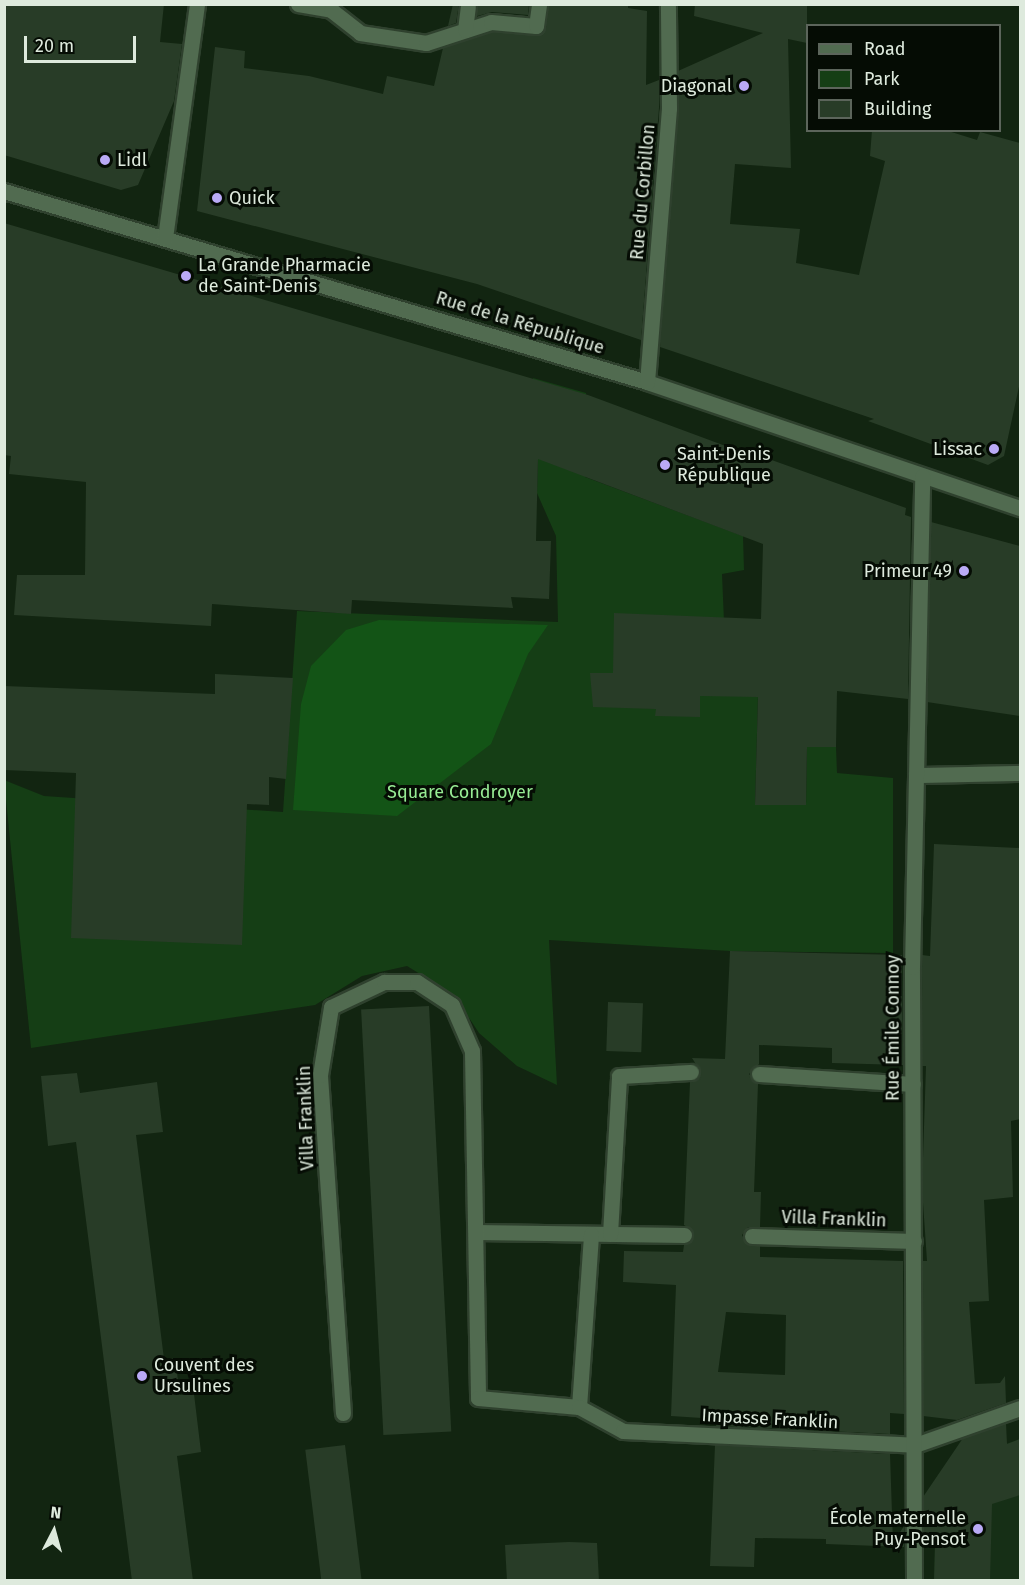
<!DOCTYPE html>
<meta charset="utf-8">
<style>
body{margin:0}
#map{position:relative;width:1025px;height:1585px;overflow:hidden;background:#122511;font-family:"Fira Sans",sans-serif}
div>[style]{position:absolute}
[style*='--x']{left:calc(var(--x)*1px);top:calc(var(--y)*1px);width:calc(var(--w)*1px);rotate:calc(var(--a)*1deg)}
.built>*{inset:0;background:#162f16}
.green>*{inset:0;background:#153e15}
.forest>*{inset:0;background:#135416}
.building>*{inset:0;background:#283c27;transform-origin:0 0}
.roads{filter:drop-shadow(2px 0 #2f412e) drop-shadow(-2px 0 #2f412e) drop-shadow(0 2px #2f412e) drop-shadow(0 -2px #2f412e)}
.lane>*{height:15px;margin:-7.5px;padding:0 7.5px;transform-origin:7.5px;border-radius:7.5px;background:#516b50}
.street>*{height:15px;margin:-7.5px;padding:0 7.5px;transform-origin:7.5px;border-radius:7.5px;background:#516b50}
.dots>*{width:16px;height:16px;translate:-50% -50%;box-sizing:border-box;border:3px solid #050c04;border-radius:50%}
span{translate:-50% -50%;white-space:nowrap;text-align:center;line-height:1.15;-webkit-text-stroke:6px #050c04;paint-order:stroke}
.poi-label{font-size:18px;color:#deeadd}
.right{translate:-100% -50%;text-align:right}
.left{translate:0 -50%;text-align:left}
.street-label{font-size:18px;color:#deeadd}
.park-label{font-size:18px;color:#97eb94}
.frame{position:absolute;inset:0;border:6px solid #deeadd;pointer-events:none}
.legend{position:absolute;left:806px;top:24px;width:195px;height:108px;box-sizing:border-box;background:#050c04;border:2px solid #5c655b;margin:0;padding:8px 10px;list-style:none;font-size:18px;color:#deeadd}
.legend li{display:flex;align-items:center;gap:12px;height:30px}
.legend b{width:30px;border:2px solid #5c655b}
.north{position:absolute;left:24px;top:1501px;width:60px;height:60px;-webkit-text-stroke:4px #050c04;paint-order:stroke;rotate:6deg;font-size:16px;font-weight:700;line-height:24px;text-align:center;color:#deeadd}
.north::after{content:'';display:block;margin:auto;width:21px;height:27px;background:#deeadd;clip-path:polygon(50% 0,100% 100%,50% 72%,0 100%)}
.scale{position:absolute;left:24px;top:36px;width:112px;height:27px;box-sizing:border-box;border:3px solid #deeadd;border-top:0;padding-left:8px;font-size:18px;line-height:21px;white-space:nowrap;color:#deeadd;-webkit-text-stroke:4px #050c04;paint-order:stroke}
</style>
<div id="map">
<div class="built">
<div style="clip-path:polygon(1020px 1439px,1020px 1580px,934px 1580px,936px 1478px,947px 1463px)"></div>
</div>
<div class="green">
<div style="clip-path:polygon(533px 378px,586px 393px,585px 477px,743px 536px,744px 570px,722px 574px,725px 645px,758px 696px,755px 805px,806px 805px,807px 747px,836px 747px,837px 773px,893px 778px,893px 953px,730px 951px,549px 940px,557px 1085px,517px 1066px,479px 1033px,454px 995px,407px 966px,362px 976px,315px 1005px,31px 1048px,4px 780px,44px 796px,283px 812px,297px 611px,558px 622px,556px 536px,537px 493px,539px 425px,530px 425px)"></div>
</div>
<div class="forest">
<div style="clip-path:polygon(379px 620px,548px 625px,528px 654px,491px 744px,397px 816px,293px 810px,301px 704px,311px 666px,346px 630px)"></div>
</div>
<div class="building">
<div style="clip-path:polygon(4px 4px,164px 4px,160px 42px,182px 44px,174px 101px,138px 185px,121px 190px,4px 155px)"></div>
<div style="clip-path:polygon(453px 4px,459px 4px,456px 23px,448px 26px)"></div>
<div style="clip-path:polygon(477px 4px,529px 4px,528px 15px,492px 12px,477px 16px)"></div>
<div style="clip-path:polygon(549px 4px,628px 4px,628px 8px,647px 11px,646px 85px,659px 80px,659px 108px,641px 340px,477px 284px,197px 211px,215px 47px,245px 51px,244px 68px,309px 76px,383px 94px,387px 76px,434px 86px,443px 48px,492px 32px,540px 35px,546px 28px)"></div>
<div style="clip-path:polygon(695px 4px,807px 4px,807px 43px,788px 39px,791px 168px,735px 164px,730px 224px,800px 229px,796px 263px,859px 275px,885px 161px,870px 156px,872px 130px,945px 130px,977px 140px,980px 132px,1020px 143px,1020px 382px,1004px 456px,988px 465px,868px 421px,874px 419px,660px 347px,678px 71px,763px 33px,694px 16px)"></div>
<div style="clip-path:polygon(4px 223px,588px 395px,766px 461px,766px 458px,906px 508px,905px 515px,911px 517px,908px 699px,837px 691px,836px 747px,807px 747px,806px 805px,755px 805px,758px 697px,700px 696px,700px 717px,655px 716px,656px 709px,593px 707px,590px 673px,613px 673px,614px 613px,761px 619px,763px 544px,538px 459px,536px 541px,551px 541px,549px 599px,511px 597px,513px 608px,352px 600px,351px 614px,212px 604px,211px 626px,14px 615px,17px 575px,85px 575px,86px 482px,9px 474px,11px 456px,4px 455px)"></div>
<div style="clip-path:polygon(931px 522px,1020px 546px,1020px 716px,927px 702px)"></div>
<div style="clip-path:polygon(215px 674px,293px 678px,286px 779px,269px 777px,269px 805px,247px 804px,242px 945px,71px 938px,76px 773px,4px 770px,4px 686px,215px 694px)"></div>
<div style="clip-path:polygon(934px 844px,1020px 848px,1020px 1119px,1011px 1121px,1013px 1197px,984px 1200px,989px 1301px,969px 1302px,975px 1384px,1000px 1383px,1005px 1376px,1006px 1403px,957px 1420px,923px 1416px,923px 1261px,927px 1261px,922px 1188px,926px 1066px,922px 1066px,922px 955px,930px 956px)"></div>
<div style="clip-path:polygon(evenodd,730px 951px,902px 955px,903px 1065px,832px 1063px,832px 1048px,759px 1045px,759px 1064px,749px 1074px,758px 1084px,754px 1192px,761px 1192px,760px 1227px,748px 1227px,742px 1235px,747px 1245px,760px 1246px,760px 1257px,903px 1261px,904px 1414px,890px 1413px,890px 1434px,716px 1426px,717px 1419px,671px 1416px,676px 1285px,623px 1282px,624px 1251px,683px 1252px,684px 1245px,693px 1239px,692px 1230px,684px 1225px,690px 1082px,701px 1072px,692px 1058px,725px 1059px,730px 951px,726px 1312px,786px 1315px,785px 1375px,718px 1372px,726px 1312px)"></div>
<div style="left:608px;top:1002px;width:35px;height:49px;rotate:2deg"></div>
<div style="left:429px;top:1006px;width:426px;height:68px;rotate:87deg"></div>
<div style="clip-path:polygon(77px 1073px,80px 1093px,157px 1082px,163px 1132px,136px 1135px,164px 1359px,175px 1358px,180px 1395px,194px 1394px,201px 1452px,177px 1456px,193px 1581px,132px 1581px,76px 1142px,48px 1146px,41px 1076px)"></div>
<div style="clip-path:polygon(1006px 1423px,1007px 1444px,1020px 1439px,1020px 1495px,992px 1504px,990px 1581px,934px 1581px,935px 1547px,924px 1547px,923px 1497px,963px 1438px)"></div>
<div style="left:345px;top:1445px;width:137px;height:40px;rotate:83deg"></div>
<div style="clip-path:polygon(715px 1445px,890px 1454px,893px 1543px,904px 1526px,904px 1547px,826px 1544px,826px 1539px,755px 1538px,754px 1567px,710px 1566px)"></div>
<div style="clip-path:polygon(569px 1542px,597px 1543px,599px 1581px,507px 1581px,505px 1545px)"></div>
</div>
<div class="roads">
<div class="lane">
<div style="--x:759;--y:1074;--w:154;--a:3.7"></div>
<div style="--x:476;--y:1232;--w:208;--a:0.8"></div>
<div style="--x:610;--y:1234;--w:158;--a:-86.7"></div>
<div style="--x:619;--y:1076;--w:72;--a:-3.2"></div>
<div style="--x:752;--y:1236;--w:162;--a:1.8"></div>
<div style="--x:579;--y:1407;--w:173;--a:-86"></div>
<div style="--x:343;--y:1413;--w:339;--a:-93.9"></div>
<div style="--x:320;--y:1075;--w:69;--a:-80.8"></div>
<div style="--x:331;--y:1007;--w:59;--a:-25.3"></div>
<div style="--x:384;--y:982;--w:33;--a:0"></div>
<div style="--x:417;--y:982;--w:42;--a:33.3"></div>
<div style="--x:452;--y:1005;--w:50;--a:66.5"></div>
<div style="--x:472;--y:1051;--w:347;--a:89"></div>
<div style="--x:478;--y:1398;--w:101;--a:5.1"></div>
<div style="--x:579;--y:1407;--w:50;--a:28.6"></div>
<div style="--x:623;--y:1431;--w:292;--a:2.7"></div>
</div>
<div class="street">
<div style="--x:298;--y:4;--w:34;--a:10"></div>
<div style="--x:331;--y:10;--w:37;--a:38"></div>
<div style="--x:360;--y:33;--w:67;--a:8.6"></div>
<div style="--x:426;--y:43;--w:68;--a:-17.9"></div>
<div style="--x:491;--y:22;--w:45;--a:5.1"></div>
<div style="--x:536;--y:26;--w:22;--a:-82"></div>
<div style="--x:465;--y:30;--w:23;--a:-83"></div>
<div style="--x:4;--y:191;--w:671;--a:16.54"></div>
<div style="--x:647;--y:382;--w:394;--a:18.7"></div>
<div style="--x:165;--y:238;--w:236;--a:-82.2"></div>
<div style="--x:647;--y:382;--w:275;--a:-85.4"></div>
<div style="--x:669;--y:108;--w:104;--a:-90.6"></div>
<div style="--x:916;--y:775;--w:104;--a:-1.1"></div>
<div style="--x:915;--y:1445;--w:111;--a:-19.4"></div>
<div style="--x:914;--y:1580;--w:613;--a:-90.19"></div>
<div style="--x:912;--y:967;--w:491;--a:-88.8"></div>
</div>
</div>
<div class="dots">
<div style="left:744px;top:86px;background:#baaaf6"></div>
<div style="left:105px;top:160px;background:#baaaf6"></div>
<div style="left:217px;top:198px;background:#baaaf6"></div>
<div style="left:186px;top:276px;background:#baaaf6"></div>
<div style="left:994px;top:449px;background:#baaaf6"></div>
<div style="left:665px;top:465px;background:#baaaf6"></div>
<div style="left:964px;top:571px;background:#baaaf6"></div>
<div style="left:142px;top:1376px;background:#baaaf6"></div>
<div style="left:978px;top:1529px;background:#baaaf6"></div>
</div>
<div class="poi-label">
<span class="right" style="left:732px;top:86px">Diagonal</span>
<span class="left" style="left:117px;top:160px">Lidl</span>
<span class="left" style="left:229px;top:198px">Quick</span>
<span class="left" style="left:198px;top:276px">La Grande Pharmacie<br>de Saint-Denis</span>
<span class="right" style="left:982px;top:449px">Lissac</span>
<span class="left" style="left:677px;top:465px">Saint-Denis<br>République</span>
<span class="right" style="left:952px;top:571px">Primeur 49</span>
<span class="left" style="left:154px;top:1376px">Couvent des<br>Ursulines</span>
<span class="right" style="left:966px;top:1529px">École maternelle<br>Puy-Pensot</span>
</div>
<div class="street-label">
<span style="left:643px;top:192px;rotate:-85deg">Rue du Corbillon</span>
<span style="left:520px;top:323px;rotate:17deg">Rue de la République</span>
<span style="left:893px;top:1028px;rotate:-90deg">Rue Émile Connoy</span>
<span style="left:306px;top:1118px;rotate:-92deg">Villa Franklin</span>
<span style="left:834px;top:1219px;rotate:2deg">Villa Franklin</span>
<span style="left:770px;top:1419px;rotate:3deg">Impasse Franklin</span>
</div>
<div class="park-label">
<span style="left:460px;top:792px">Square Condroyer</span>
</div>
<div class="frame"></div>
<ul class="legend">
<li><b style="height:8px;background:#516b50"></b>Road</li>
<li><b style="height:16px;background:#153e15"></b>Park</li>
<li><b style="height:16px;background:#283c27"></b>Building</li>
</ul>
<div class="north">N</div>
<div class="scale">20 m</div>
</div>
